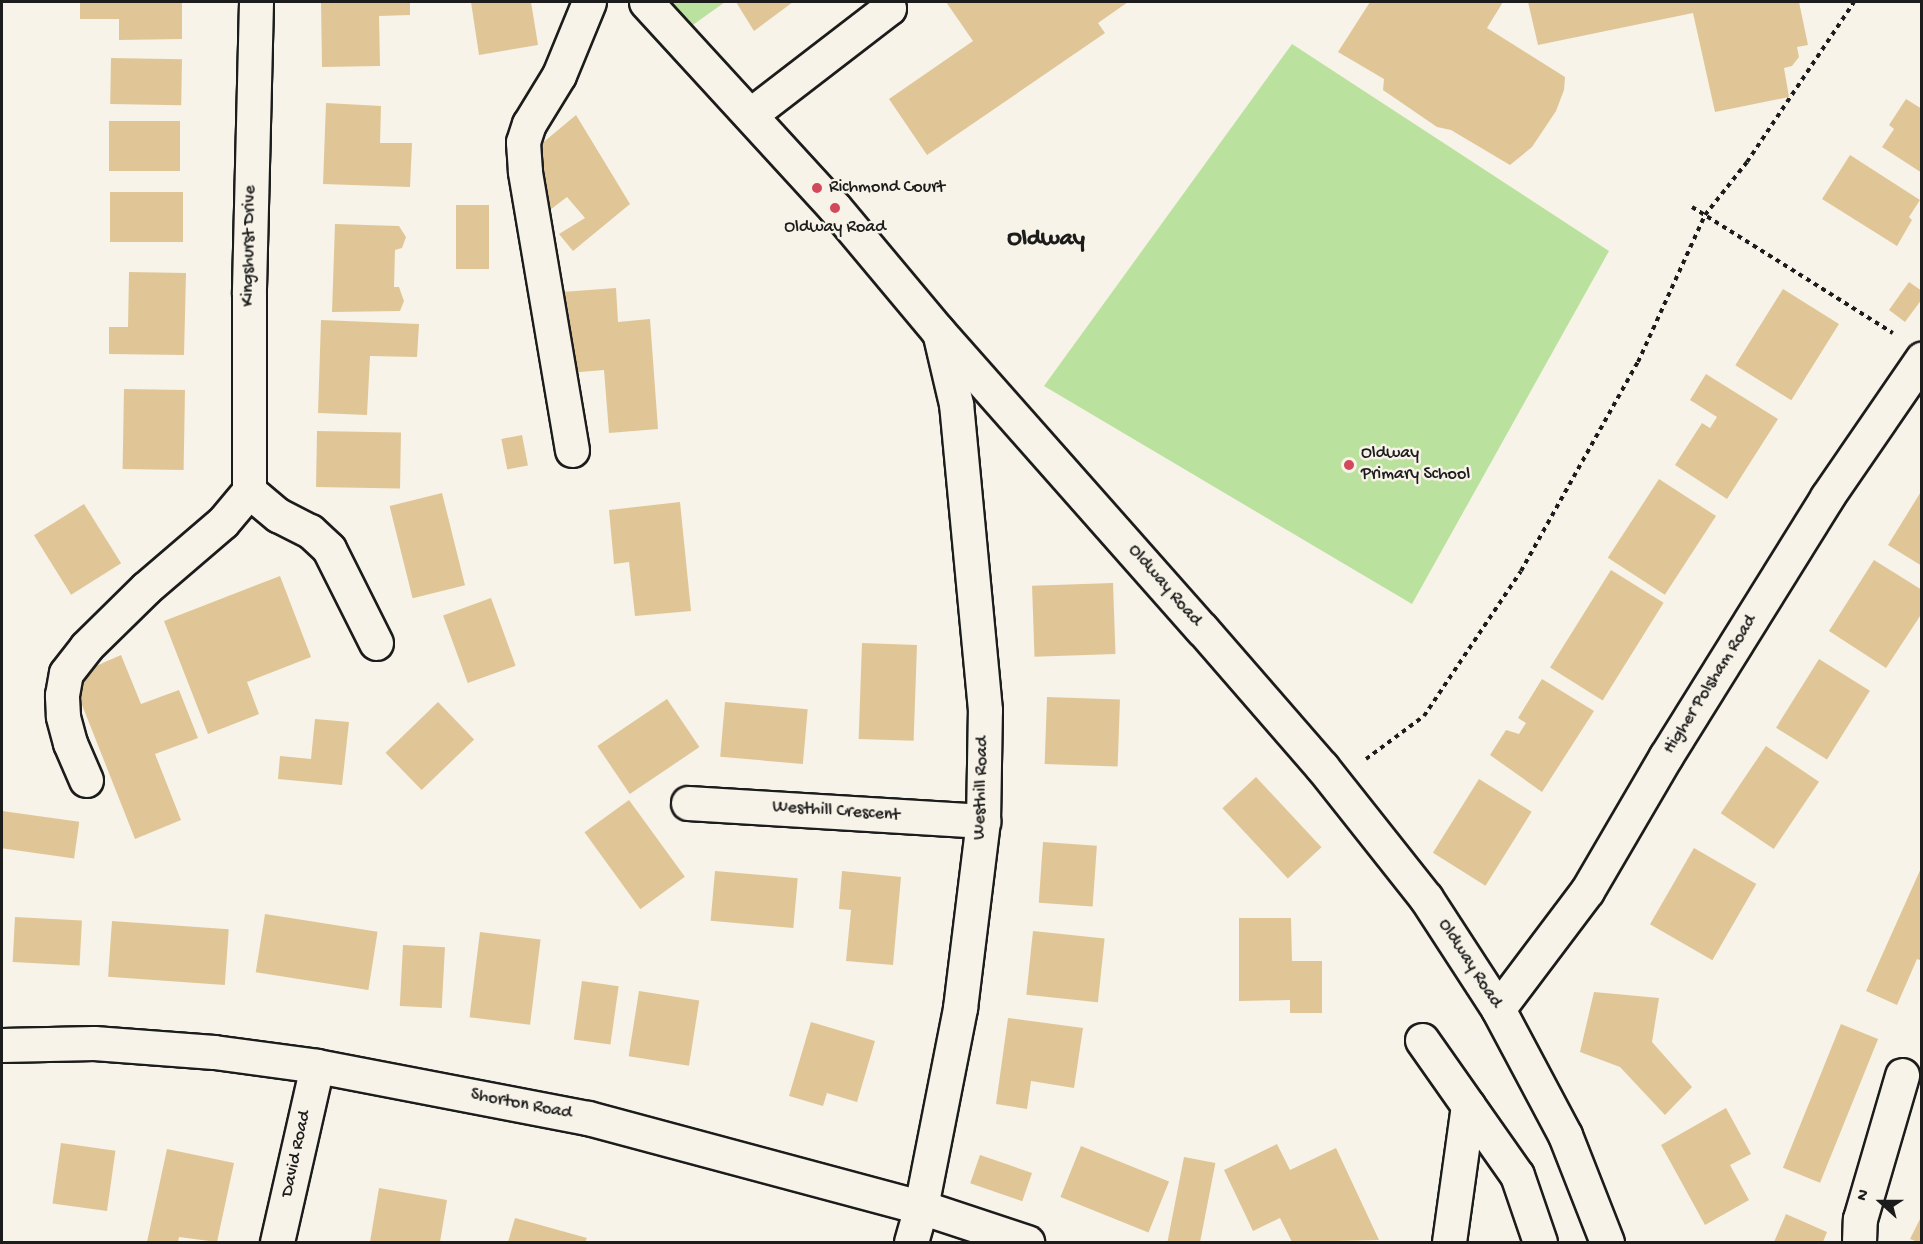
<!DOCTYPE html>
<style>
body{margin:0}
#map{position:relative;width:1923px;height:1244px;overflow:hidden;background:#f7f3e8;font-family:"Gochi Hand",sans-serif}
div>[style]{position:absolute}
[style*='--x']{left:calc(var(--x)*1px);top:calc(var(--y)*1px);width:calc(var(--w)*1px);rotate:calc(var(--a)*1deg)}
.green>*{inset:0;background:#bae19d}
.building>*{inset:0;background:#e0c696;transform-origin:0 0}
.path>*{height:4px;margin-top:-2px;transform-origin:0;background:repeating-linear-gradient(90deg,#1c1c1c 0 4.5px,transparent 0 9px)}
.roads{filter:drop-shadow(2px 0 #1c1c1c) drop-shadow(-2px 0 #1c1c1c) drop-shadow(0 2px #1c1c1c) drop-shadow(0 -2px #1c1c1c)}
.minor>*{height:33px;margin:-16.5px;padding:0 16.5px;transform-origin:16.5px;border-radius:16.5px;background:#f7f3e8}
.dots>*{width:16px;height:16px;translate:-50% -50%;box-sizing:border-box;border:3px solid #f7f3e8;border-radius:50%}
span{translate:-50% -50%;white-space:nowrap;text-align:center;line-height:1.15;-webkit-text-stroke:5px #f7f3e8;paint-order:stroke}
.poi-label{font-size:18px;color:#1c1c1c}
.left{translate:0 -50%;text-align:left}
.street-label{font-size:18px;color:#1c1c1c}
.district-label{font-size:24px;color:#1c1c1c;font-weight:700}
.frame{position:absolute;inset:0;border:3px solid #1c1c1c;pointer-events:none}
.north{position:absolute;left:1851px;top:1172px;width:60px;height:60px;-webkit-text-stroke:4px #f7f3e8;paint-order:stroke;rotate:291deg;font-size:16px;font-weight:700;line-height:24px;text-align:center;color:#1c1c1c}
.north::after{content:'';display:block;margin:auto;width:21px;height:27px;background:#1c1c1c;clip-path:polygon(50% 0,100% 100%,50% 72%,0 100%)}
</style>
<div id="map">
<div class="green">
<div style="clip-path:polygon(657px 2px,725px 2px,683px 32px)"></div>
<div style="clip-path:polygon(1292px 44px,1609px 251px,1412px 604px,1044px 386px)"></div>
</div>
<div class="building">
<div style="clip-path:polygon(80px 2px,182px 2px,182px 39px,119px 40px,119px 19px,80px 19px)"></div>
<div style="clip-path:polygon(321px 2px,410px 2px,410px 15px,379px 16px,380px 66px,322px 67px)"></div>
<div style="clip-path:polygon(471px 2px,531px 2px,538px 45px,479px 55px)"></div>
<div style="clip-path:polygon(736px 2px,793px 2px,754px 31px)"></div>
<div style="clip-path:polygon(946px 2px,1128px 2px,1098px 23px,1105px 33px,927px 155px,889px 99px,973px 41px)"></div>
<div style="clip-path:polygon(1370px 2px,1503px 2px,1487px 28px,1565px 77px,1564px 90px,1556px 111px,1532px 147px,1510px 165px,1451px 130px,1437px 127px,1383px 90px,1384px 79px,1338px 52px)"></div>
<div style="clip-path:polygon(1528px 2px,1799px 2px,1808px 45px,1797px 47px,1799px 57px,1792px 66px,1784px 68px,1789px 97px,1715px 112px,1693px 13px,1538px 45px)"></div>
<div style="left:111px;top:58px;width:71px;height:46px;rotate:1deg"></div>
<div style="clip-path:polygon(1906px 99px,1922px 109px,1922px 173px,1882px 147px,1894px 129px,1889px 125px)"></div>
<div style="clip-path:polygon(326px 103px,381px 106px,380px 143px,412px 143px,410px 187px,323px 184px)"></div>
<div style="clip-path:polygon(576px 115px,630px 204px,573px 251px,559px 234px,585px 218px,567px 197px,546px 213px,534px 150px)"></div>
<div style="left:180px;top:121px;width:50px;height:71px;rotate:90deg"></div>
<div style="clip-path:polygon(1850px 155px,1920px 200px,1909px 217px,1912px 220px,1897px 246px,1822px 199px)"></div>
<div style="left:110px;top:192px;width:73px;height:50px"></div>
<div style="left:456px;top:205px;width:33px;height:64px"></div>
<div style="clip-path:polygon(335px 224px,399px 226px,406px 237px,402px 248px,395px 250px,394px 287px,399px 287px,404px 301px,400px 311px,332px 312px)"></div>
<div style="clip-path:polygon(129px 272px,186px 273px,184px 355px,109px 354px,109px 327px,128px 327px)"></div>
<div style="clip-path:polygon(1909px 282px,1922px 291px,1922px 299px,1905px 322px,1889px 310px)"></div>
<div style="clip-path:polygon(616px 288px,618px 322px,650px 319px,658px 429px,609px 433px,604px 370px,568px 373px,562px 292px)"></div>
<div style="left:1783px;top:289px;width:66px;height:90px;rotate:32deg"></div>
<div style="clip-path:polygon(321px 320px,419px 324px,417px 357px,370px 356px,367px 415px,318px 413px)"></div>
<div style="clip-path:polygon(1706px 374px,1778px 419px,1727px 499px,1675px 465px,1702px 423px,1710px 428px,1717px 417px,1690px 400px)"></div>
<div style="left:124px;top:389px;width:61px;height:80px;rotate:1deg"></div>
<div style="left:317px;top:431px;width:84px;height:56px;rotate:1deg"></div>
<div style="left:522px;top:435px;width:31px;height:21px;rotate:79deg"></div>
<div style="left:1659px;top:479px;width:68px;height:94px;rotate:33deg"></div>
<div style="clip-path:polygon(1922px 490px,1922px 566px,1888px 545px)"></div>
<div style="left:442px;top:493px;width:95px;height:54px;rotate:76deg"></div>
<div style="clip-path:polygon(680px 502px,691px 611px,635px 616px,629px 562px,614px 564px,609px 510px)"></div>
<div style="left:84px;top:504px;width:70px;height:59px;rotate:58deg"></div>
<div style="clip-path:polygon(1874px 560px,1922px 590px,1922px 613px,1886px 668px,1829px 631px)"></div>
<div style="left:1611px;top:570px;width:62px;height:115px;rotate:32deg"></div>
<div style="clip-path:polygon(280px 576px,311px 657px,247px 682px,259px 714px,208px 734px,164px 621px)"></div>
<div style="left:1113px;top:583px;width:71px;height:81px;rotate:88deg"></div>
<div style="left:491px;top:598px;width:72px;height:51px;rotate:70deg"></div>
<div style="left:862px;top:643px;width:55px;height:96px;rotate:2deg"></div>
<div style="clip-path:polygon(121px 655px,141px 704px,179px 690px,198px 738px,155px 754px,181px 820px,135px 839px,71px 677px)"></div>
<div style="left:1819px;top:659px;width:60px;height:81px;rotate:32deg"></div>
<div style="clip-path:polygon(1542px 679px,1594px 711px,1542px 792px,1490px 755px,1506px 730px,1519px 734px,1526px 723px,1518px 718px)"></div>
<div style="left:1047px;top:697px;width:73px;height:67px;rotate:2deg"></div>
<div style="left:667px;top:699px;width:58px;height:84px;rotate:56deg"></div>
<div style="left:438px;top:702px;width:52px;height:73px;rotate:46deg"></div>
<div style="left:725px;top:702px;width:83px;height:55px;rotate:5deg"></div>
<div style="clip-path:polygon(315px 719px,349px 722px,342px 785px,278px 779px,280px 756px,311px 759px)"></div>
<div style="left:1766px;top:746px;width:64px;height:81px;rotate:34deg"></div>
<div style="left:1256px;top:777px;width:96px;height:46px;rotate:47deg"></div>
<div style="left:1479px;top:779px;width:62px;height:87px;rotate:32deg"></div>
<div style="left:629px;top:800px;width:95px;height:55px;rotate:54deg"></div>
<div style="left:2px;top:811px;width:78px;height:37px;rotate:8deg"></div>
<div style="left:1043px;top:842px;width:54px;height:61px;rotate:4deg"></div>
<div style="left:1694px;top:848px;width:72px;height:88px;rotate:30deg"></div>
<div style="clip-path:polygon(1922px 866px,1922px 961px,1917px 959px,1897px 1005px,1866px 991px)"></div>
<div style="left:715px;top:871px;width:83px;height:50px;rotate:5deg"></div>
<div style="clip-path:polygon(842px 871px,901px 877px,893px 965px,846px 961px,851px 910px,839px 909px)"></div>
<div style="left:265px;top:914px;width:114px;height:59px;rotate:9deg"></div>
<div style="left:15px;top:917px;width:67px;height:45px;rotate:3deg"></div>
<div style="clip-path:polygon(1239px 918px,1291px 918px,1292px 961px,1322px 961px,1322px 1013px,1290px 1013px,1290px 1000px,1239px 1001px)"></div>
<div style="left:112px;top:921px;width:117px;height:56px;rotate:4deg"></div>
<div style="left:1033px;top:931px;width:72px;height:64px;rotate:6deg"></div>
<div style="left:480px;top:932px;width:61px;height:86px;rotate:7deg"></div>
<div style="left:403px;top:945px;width:42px;height:61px;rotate:3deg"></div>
<div style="left:582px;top:981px;width:37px;height:59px;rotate:8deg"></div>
<div style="left:639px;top:991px;width:61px;height:66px;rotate:9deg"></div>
<div style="clip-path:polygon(1594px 992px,1659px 998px,1652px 1042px,1692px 1087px,1665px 1115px,1620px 1067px,1580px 1052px)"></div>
<div style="clip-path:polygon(1008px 1018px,1083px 1028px,1074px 1088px,1031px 1081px,1027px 1109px,996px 1104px)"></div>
<div style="clip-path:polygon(811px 1022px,875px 1041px,857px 1102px,827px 1093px,823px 1106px,789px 1096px)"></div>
<div style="left:1841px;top:1024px;width:40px;height:155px;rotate:22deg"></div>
<div style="clip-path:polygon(1726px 1108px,1751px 1154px,1730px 1165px,1749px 1200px,1705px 1225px,1661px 1145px)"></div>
<div style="left:61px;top:1143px;width:55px;height:61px;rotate:8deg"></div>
<div style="clip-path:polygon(1277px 1144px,1290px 1170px,1336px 1148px,1379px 1240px,1292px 1242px,1280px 1218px,1253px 1231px,1224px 1170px)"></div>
<div style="left:1081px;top:1146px;width:95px;height:55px;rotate:22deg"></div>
<div style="clip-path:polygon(167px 1149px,234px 1163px,217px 1242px,179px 1237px,178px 1242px,147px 1242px)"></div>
<div style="left:980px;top:1155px;width:55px;height:30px;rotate:19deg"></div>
<div style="left:1184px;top:1157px;width:32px;height:86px;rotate:11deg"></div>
<div style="clip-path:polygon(379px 1188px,447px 1200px,440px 1242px,370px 1242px)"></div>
<div style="clip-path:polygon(1786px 1214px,1827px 1232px,1823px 1242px,1774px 1242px)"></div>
<div style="clip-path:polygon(1922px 1215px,1922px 1242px,1918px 1242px,1910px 1239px)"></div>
<div style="clip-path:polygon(515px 1218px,587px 1238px,585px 1242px,508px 1242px)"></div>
</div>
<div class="path">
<div style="--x:1692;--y:207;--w:237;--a:32.1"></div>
<div style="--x:1366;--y:759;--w:72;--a:-36.6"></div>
<div style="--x:1424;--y:716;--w:174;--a:-56.2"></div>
<div style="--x:1521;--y:571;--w:240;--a:-60.8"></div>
<div style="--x:1638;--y:362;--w:162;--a:-65.5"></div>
<div style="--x:1705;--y:215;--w:68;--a:-51.6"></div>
<div style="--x:1747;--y:162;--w:192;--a:-56.2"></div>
</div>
<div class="roads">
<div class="minor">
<div style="--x:256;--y:2;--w:292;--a:91.4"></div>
<div style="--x:249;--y:294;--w:197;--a:90"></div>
<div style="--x:249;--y:491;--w:38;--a:40"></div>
<div style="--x:278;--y:515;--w:36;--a:27"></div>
<div style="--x:310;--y:531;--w:26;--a:43"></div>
<div style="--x:329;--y:549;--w:105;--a:63.4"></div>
<div style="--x:646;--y:2;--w:280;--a:47.5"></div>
<div style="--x:835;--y:208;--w:160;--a:50.1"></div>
<div style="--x:938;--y:331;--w:398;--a:48.5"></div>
<div style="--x:1202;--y:629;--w:183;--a:49"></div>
<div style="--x:1322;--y:767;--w:167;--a:51.6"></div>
<div style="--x:1426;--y:898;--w:132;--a:57"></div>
<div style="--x:1498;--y:1009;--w:143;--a:62"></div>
<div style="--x:1565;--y:1135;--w:115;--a:68.6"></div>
<div style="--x:750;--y:115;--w:175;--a:-37.6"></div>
<div style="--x:889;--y:8;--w:6;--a:-108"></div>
<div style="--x:572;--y:450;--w:283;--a:-99.6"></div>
<div style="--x:525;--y:171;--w:29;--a:-94"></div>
<div style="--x:523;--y:142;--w:19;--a:-72"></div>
<div style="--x:529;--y:124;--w:57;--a:-58.5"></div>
<div style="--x:559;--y:75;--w:79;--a:-67.7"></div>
<div style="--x:86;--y:780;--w:40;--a:-113.4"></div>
<div style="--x:70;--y:743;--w:28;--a:-105"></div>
<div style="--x:63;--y:716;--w:21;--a:-93"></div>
<div style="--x:62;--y:695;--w:22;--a:-80"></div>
<div style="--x:66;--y:673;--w:33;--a:-52"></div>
<div style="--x:86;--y:647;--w:84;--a:-44.5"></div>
<div style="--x:146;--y:588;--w:101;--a:-40.6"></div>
<div style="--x:223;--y:522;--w:40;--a:-50"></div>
<div style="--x:688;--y:803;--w:296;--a:3.5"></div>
<div style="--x:1498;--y:1009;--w:148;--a:-53"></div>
<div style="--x:1587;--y:891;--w:156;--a:-59.7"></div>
<div style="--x:1666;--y:756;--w:305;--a:-58.1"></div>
<div style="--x:1827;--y:497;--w:168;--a:-55.5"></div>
<div style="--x:1422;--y:1040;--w:165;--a:54.9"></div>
<div style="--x:1517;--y:1175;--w:71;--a:71.1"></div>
<div style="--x:2;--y:1045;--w:92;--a:-1.2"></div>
<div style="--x:94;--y:1043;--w:120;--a:4.3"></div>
<div style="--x:214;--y:1052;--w:104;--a:7.7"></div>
<div style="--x:317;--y:1066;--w:276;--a:10.9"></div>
<div style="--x:588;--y:1118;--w:345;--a:15"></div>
<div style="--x:921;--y:1207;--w:112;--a:18.3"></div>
<div style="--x:277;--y:1242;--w:180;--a:-77.2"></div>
<div style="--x:911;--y:1242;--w:36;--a:-74"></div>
<div style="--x:921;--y:1207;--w:203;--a:-78.9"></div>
<div style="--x:960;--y:1008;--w:188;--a:-83"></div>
<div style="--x:983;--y:821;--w:111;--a:-89"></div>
<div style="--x:985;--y:710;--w:307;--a:-95.4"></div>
<div style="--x:956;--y:404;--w:70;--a:-103.2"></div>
<div style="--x:1449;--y:1242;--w:138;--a:-82.1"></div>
<div style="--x:1859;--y:1242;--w:23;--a:-88"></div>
<div style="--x:1860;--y:1219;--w:150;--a:-73.7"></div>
</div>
</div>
<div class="dots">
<div style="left:817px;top:188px;background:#d1495b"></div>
<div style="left:835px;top:208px;background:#d1495b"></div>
<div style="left:1349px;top:465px;background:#d1495b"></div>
</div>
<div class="poi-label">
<span class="left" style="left:829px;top:188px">Richmond Court</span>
<span style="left:835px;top:228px">Oldway Road</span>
<span class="left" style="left:1361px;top:465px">Oldway<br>Primary School</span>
</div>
<div class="street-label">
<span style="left:250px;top:246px;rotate:-89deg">Kingshurst Drive</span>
<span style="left:1164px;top:586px;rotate:49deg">Oldway Road</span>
<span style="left:1711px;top:685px;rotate:-58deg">Higher Polsham Road</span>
<span style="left:982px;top:788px;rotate:-88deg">Westhill Road</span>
<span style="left:836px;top:812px;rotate:4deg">Westhill Crescent</span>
<span style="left:1469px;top:964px;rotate:57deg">Oldway Road</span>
<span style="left:521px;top:1105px;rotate:11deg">Shorton Road</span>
<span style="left:297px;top:1154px;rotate:-78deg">David Road</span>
</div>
<div class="district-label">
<span style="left:1046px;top:240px">Oldway</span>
</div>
<div class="frame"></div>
<div class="north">N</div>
</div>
